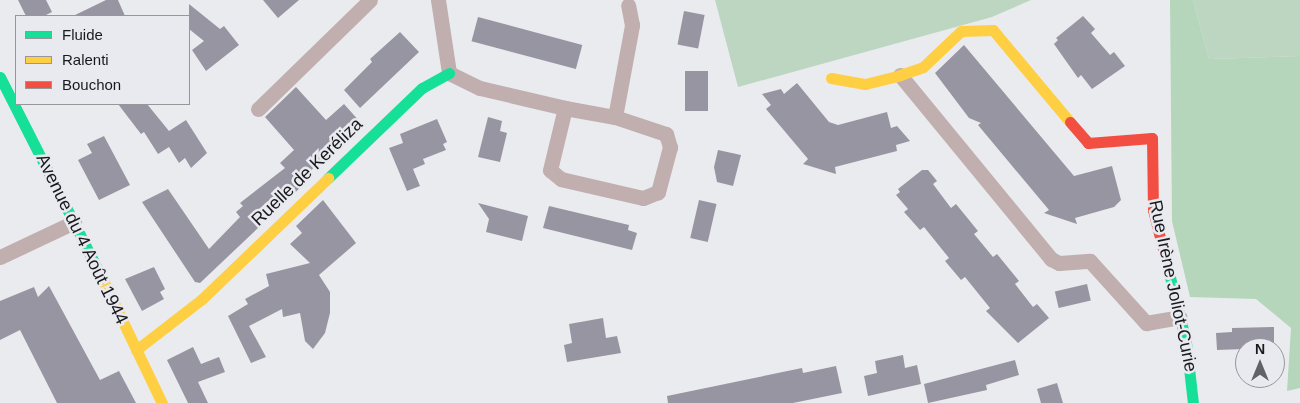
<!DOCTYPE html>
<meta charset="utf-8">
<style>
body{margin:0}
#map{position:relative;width:1300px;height:403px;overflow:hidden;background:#eaebef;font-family:Arial,sans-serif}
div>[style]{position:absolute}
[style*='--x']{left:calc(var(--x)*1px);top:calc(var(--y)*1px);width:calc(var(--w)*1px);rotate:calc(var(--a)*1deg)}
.green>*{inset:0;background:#bdd6c1}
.forest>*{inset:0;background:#b5d6ba}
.building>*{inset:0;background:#9895a2;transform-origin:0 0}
.street>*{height:15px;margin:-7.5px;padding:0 7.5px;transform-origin:7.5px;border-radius:7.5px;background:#c0afae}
.fast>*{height:11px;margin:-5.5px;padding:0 5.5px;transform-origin:5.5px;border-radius:5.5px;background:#16e098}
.slow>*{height:11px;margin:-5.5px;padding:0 5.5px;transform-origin:5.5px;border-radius:5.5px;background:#ffcf43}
.jam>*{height:11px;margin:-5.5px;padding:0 5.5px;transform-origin:5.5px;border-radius:5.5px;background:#f24e42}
span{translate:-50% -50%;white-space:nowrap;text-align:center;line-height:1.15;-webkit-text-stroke:5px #e9eaf0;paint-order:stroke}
.street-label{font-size:18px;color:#19191c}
.legend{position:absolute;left:15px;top:15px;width:175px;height:90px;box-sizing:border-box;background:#e9eaf0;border:1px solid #96969b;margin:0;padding:6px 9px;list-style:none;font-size:15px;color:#19191c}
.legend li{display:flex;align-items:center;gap:10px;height:25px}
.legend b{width:25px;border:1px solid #96969b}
.north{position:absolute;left:1235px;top:338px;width:50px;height:50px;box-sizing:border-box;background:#e9eaf0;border:1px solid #96969b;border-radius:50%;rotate:0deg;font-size:14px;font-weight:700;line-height:20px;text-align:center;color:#19191c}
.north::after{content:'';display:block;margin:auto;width:18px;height:22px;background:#626266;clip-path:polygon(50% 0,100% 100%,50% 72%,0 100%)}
</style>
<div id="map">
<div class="green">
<div style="clip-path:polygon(715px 0,1031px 0,992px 17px,738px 87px)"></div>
<div style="clip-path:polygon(1193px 0,1300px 0,1300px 56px,1209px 59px)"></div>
</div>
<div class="forest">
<div style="clip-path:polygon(1170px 0,1193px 0,1209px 59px,1300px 56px,1300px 388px,1287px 391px,1291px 328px,1256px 299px,1190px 297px,1172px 221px)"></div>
</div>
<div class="building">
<div style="clip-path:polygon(18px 0,46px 0,52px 12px,44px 16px,26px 16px)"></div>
<div style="clip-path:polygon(106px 0,118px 0,125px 16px,73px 16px)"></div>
<div style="clip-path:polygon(263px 0,299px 0,278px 18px)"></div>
<div style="clip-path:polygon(189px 4px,220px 29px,224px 26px,239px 45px,206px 71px,192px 50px,204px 41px,189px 29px)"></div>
<div style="left:684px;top:11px;width:21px;height:34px;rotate:11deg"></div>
<div style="clip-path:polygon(1083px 16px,1095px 29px,1091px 33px,1110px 55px,1114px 52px,1125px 66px,1092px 89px,1081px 75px,1078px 78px,1054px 44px,1058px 40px,1056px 38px)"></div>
<div style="left:478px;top:17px;width:108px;height:25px;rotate:15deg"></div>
<div style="clip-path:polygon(400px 32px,419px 52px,360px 108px,344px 90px,372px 62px,370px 59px)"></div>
<div style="clip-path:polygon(964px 45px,1074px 176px,1112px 166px,1121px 200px,1114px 207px,1075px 218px,1077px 224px,1044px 213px,1049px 210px,978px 125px,981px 123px,969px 118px,935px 73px)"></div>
<div style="left:708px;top:71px;width:40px;height:23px;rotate:90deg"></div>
<div style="clip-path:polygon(797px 83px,829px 122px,838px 125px,887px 112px,891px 128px,897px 126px,910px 141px,896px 145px,897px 151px,835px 167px,836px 174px,803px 164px,808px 159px,766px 109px,771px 105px,762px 94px,781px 89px,784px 94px)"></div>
<div style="clip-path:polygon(296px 87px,326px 120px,344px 104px,361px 123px,303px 178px,306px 182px,281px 206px,274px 197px,249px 217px,258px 228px,200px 283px,195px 282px,142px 202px,168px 189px,209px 249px,240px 217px,236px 212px,243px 206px,240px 203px,285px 168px,280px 163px,294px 150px,265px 117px)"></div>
<div style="clip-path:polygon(118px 104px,147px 104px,169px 131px,186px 120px,207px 153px,191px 168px,185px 158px,179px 163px,169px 147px,158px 154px,144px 132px,141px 134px)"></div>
<div style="clip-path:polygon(488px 117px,502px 121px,500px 131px,507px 133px,500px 162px,478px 157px)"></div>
<div style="clip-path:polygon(437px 119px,447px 142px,443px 144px,446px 150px,423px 159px,425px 164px,413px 169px,420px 186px,407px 191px,389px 148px,403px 143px,400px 134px)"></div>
<div style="clip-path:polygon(104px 136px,130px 185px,99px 200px,78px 160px,92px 153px,87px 144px)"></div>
<div style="clip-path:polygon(718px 150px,741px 155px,733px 186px,717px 182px,714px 167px)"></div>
<div style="clip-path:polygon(922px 170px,928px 170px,937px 181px,933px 184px,951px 208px,956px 204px,978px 231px,974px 234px,993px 257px,997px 254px,1019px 281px,1015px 284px,1033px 307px,1037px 304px,1049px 318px,1018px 343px,986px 311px,990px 308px,965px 277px,961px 280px,945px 261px,949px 258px,924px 227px,920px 230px,904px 212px,908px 209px,896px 195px,900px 192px,898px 189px)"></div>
<div style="clip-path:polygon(323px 200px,356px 243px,319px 275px,330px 292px,330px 313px,325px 333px,313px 349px,305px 341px,300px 313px,283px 317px,282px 309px,249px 326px,266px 357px,251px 363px,228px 316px,248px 304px,245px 299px,269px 286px,266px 274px,310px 263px,290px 244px,302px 233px,296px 226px)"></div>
<div style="left:699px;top:200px;width:18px;height:39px;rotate:13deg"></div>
<div style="clip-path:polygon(478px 203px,528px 216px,522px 241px,486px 232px,489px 219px)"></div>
<div style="clip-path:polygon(549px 206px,629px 225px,628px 230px,637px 233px,632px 250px,543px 228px)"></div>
<div style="clip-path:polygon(154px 267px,165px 289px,160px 292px,164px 299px,142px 311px,125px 279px)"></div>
<div style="left:1087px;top:284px;width:17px;height:33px;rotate:77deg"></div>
<div style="clip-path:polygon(49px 286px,100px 380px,119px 371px,136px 403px,57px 403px,20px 330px,0 340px,0 301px,34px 287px,38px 297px)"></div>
<div style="clip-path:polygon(603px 318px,606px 338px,617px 336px,621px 353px,567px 362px,564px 345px,572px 343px,569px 324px)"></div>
<div style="clip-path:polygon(1274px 327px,1274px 348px,1217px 350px,1216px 333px,1232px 332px,1232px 328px)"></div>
<div style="clip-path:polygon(193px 347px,201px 364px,219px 357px,225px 372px,198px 382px,208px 403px,188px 403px,167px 360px)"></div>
<div style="clip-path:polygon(903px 355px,905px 368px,917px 365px,921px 384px,868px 396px,864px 376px,877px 373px,875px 361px)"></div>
<div style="clip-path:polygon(1015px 360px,1019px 375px,986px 385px,987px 390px,928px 403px,924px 384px)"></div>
<div style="clip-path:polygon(836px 366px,842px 393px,793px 403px,668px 403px,667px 396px,802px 368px,803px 373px)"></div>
<div style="clip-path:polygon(1057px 383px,1063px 403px,1041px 403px,1037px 389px)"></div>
</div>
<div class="street">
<div style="--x:438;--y:0;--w:74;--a:81.4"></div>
<div style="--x:449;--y:73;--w:34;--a:26"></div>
<div style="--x:480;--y:88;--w:87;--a:13.2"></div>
<div style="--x:900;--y:75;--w:238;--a:50.6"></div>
<div style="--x:1051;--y:259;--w:9;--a:27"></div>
<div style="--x:1059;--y:263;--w:31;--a:-4"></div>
<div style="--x:1090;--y:261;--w:84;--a:47.9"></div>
<div style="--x:1146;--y:323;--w:34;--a:-10"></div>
<div style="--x:565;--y:108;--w:51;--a:10.2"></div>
<div style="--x:615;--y:117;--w:54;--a:18.4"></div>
<div style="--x:666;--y:134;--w:14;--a:73"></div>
<div style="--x:670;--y:147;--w:47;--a:104.9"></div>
<div style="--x:658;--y:192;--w:16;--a:158"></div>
<div style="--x:643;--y:198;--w:84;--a:-167"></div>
<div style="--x:561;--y:179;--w:14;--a:-141"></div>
<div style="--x:550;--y:170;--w:64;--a:-76.4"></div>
<div style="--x:258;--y:109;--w:156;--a:-44.2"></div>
<div style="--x:615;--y:117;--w:94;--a:-79.5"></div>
<div style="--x:632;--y:25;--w:20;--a:-101"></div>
<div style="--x:0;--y:257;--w:82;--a:-25.3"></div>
</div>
<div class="fast">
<div style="--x:0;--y:77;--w:225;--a:63.1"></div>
<div style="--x:328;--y:178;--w:130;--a:-43.8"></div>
<div style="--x:422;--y:88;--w:31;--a:-29"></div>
<div style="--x:1166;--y:261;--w:83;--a:76.1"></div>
<div style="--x:1186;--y:342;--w:61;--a:83.5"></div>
</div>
<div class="slow">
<div style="--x:831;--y:78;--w:35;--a:10"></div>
<div style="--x:865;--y:84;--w:36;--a:-14"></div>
<div style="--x:900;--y:75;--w:24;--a:-19"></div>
<div style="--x:923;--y:67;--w:52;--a:-43.5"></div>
<div style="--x:961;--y:31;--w:32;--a:-2"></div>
<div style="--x:993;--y:30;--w:120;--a:50.1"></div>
<div style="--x:102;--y:278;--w:139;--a:64.4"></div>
<div style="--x:136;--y:350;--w:83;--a:-37.7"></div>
<div style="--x:202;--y:299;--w:175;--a:-43.8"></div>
</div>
<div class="jam">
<div style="--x:1070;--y:122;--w:28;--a:49"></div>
<div style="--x:1088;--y:143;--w:64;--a:-4.5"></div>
<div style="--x:1152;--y:138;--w:72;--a:89.2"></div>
<div style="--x:1153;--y:210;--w:53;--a:75.7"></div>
</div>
<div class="street-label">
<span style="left:307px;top:172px;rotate:-44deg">Ruelle de Keréliza</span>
<span style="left:82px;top:239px;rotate:64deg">Avenue du 4 Août 1944</span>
<span style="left:1173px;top:286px;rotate:78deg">Rue Irène Joliot-Curie</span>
</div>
<ul class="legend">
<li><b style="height:6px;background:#16e098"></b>Fluide</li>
<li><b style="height:6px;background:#ffcf43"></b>Ralenti</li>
<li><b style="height:6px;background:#f24e42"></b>Bouchon</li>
</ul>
<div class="north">N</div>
</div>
